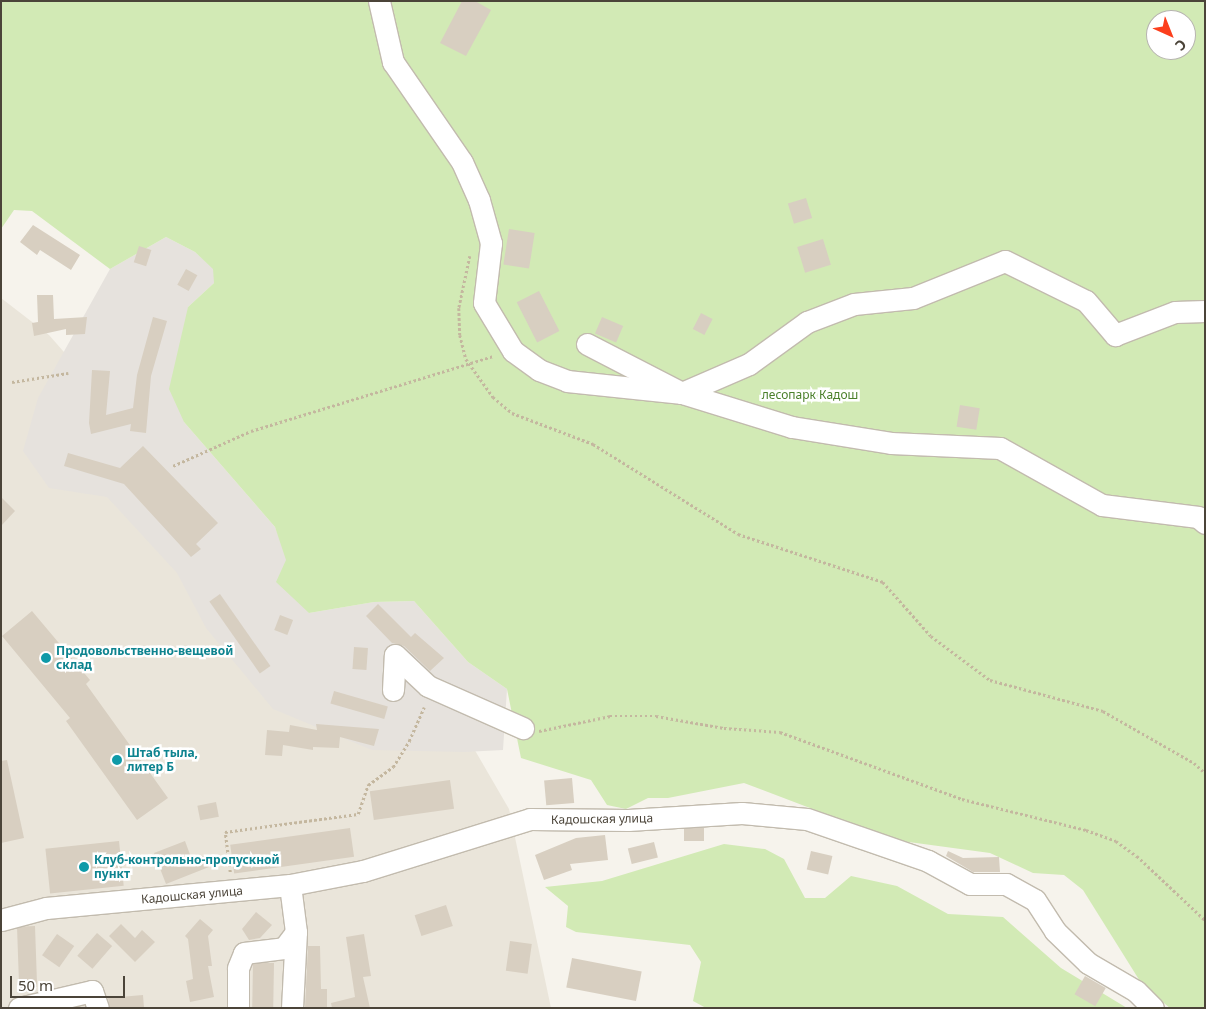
<!DOCTYPE html>
<meta charset="utf-8">
<style>
body{margin:0}
#map{position:relative;width:1206px;height:1009px;overflow:hidden;background:#f6f3ec;font-family:"Noto Sans",sans-serif}
div>[style]{position:absolute}
[style*='--x']{left:calc(var(--x)*1px);top:calc(var(--y)*1px);width:calc(var(--w)*1px);rotate:calc(var(--a)*1deg)}
.residential>*{inset:0;background:#eae5da}
.industrial>*{inset:0;background:#e6e2dd}
.green>*{inset:0;background:#d2eab5}
.building>*{inset:0;background:#d8cfc1;transform-origin:0 0}
.path>*{height:2.5px;margin-top:-1.25px;transform-origin:0;background:repeating-linear-gradient(90deg,#c4b79f 0 2.5px,transparent 0 5px)}
.roads{filter:drop-shadow(1px 0 #c2bbae) drop-shadow(-1px 0 #c2bbae) drop-shadow(0 1px #c2bbae) drop-shadow(0 -1px #c2bbae)}
.minor>*{height:21px;margin:-10.5px;padding:0 10.5px;transform-origin:10.5px;border-radius:10.5px;background:#fff}
.dots>*{width:14px;height:14px;translate:-50% -50%;box-sizing:border-box;border:2px solid #fff;border-radius:50%}
span{translate:-50% -50%;white-space:nowrap;text-align:center;line-height:1.15;-webkit-text-stroke:5px #fff;paint-order:stroke}
.park-label{font-size:12px;color:#4a7f2a}
.culture-label{font-size:12px;color:#0d838f;font-weight:700}
.left{translate:0 -50%;text-align:left}
.street-label{font-size:12px;color:#4b4439}
.frame{position:absolute;inset:0;border:2px solid #4b4439;pointer-events:none}
.north{position:absolute;left:1146px;top:10px;width:50px;height:50px;box-sizing:border-box;background:#fff;border:1px solid #b7b4b0;border-radius:50%;rotate:136deg;font-size:14px;font-weight:700;line-height:20px;text-align:center;color:#4b4439}
.north::after{content:'';display:block;margin:auto;width:18px;height:22px;background:#fc3f1d;clip-path:polygon(50% 0,100% 100%,50% 72%,0 100%)}
.scale{position:absolute;left:10px;top:976px;width:115px;height:22px;box-sizing:border-box;border:2px solid #4b4439;border-top:0;padding-left:6px;font-size:15px;line-height:18px;white-space:nowrap;color:#4b4439;-webkit-text-stroke:4px #fff;paint-order:stroke}
</style>
<div id="map">
<div class="residential">
<div style="clip-path:polygon(1px 298px,49px 335px,288px 607px,462px 728px,509px 809px,551px 1008px,1px 1008px)"></div>
</div>
<div class="industrial">
<div style="clip-path:polygon(166px 237px,195px 252px,214px 269px,214px 283px,188px 307px,184px 422px,275px 527px,309px 613px,374px 602px,414px 601px,468px 662px,507px 689px,503px 750px,464px 752px,372px 750px,273px 709px,206px 628px,177px 573px,107px 497px,49px 488px,23px 451px,38px 398px,110px 269px)"></div>
</div>
<div class="green">
<div style="clip-path:polygon(evenodd,1px 1px,1205px 1px,1205px 1008px,1170px 1008px,1143px 986px,1083px 890px,1064px 875px,1033px 873px,990px 853px,894px 840px,744px 783px,668px 798px,648px 798px,626px 809px,607px 805px,591px 780px,521px 758px,507px 689px,468px 662px,414px 601px,374px 602px,309px 613px,276px 582px,286px 560px,275px 527px,184px 422px,169px 389px,188px 307px,214px 283px,213px 269px,195px 252px,166px 237px,110px 269px,32px 211px,14px 210px,1px 229px,1px 1px,1156px 20px,1186px 20px,1186px 50px,1156px 50px,1156px 20px)"></div>
<div style="clip-path:polygon(724px 844px,765px 849px,784px 859px,805px 898px,825px 898px,851px 876px,897px 886px,948px 914px,1003px 917px,1061px 968px,1127px 1008px,706px 1008px,693px 1001px,701px 962px,690px 945px,576px 932px,566px 927px,568px 906px,545px 887px,602px 881px)"></div>
</div>
<div class="building">
<div style="clip-path:polygon(462px 1px,475px 1px,491px 10px,466px 56px,440px 43px)"></div>
<div style="left:806px;top:198px;width:21px;height:19px;rotate:73deg"></div>
<div style="clip-path:polygon(33px 225px,80px 255px,71px 270px,40px 250px,37px 255px,20px 242px)"></div>
<div style="left:509px;top:229px;width:26px;height:36px;rotate:9deg"></div>
<div style="left:823px;top:239px;width:27px;height:27px;rotate:73deg"></div>
<div style="left:139px;top:246px;width:13px;height:17px;rotate:18deg"></div>
<div style="left:186px;top:269px;width:13px;height:18px;rotate:29deg"></div>
<div style="left:539px;top:291px;width:45px;height:25px;rotate:63deg"></div>
<div style="clip-path:polygon(37px 295px,53px 295px,54px 319px,87px 317px,85px 334px,66px 335px,66px 329px,34px 336px,32px 323px,38px 322px)"></div>
<div style="left:701px;top:313px;width:13px;height:18px;rotate:27deg"></div>
<div style="clip-path:polygon(153px 317px,167px 321px,151px 376px,146px 433px,130px 431px,131px 424px,91px 434px,89px 423px,92px 370px,110px 371px,106px 415px,133px 408px,137px 375px)"></div>
<div style="left:602px;top:317px;width:23px;height:18px;rotate:23deg"></div>
<div style="left:960px;top:405px;width:20px;height:22px;rotate:9deg"></div>
<div style="clip-path:polygon(143px 446px,218px 523px,196px 544px,201px 549px,191px 557px,124px 484px,64px 466px,68px 453px,120px 468px)"></div>
<div style="clip-path:polygon(1px 497px,15px 511px,1px 526px)"></div>
<div style="left:220px;top:594px;width:88px;height:13px;rotate:55deg"></div>
<div style="clip-path:polygon(378px 604px,411px 637px,415px 633px,444px 658px,430px 671px,404px 646px,392px 643px,366px 616px)"></div>
<div style="clip-path:polygon(32px 611px,90px 680px,86px 684px,168px 798px,137px 820px,66px 721px,70px 718px,2px 636px)"></div>
<div style="left:280px;top:615px;width:14px;height:16px;rotate:21deg"></div>
<div style="left:354px;top:647px;width:14px;height:22px;rotate:4deg"></div>
<div style="left:334px;top:691px;width:56px;height:13px;rotate:16deg"></div>
<div style="clip-path:polygon(316px 724px,341px 726px,379px 729px,374px 746px,340px 737px,339px 748px,313px 747px,313px 750px,283px 745px,282px 756px,265px 755px,267px 730px,289px 732px,290px 725px,317px 730px)"></div>
<div style="clip-path:polygon(7px 760px,24px 838px,1px 843px,1px 761px)"></div>
<div style="left:572px;top:778px;width:25px;height:28px;rotate:85deg"></div>
<div style="left:450px;top:780px;width:29px;height:81px;rotate:82deg"></div>
<div style="left:216px;top:802px;width:15px;height:19px;rotate:79deg"></div>
<div style="left:350px;top:828px;width:29px;height:121px;rotate:82deg"></div>
<div style="left:704px;top:828px;width:13px;height:20px;rotate:90deg"></div>
<div style="clip-path:polygon(605px 835px,608px 860px,570px 864px,572px 870px,544px 880px,535px 855px,576px 838px)"></div>
<div style="left:119px;top:841px;width:45px;height:74px;rotate:84deg"></div>
<div style="clip-path:polygon(185px 841px,192px 860px,204px 856px,209px 867px,166px 884px,154px 853px)"></div>
<div style="left:654px;top:842px;width:16px;height:27px;rotate:76deg"></div>
<div style="left:811px;top:851px;width:22px;height:19px;rotate:13deg"></div>
<div style="clip-path:polygon(948px 851px,963px 858px,999px 857px,1000px 872px,973px 872px,946px 856px)"></div>
<div style="left:446px;top:905px;width:22px;height:33px;rotate:72deg"></div>
<div style="clip-path:polygon(256px 912px,272px 925px,260px 938px,249px 940px,242px 929px)"></div>
<div style="clip-path:polygon(200px 919px,213px 930px,208px 936px,212px 966px,208px 966px,214px 997px,190px 1002px,186px 981px,193px 979px,188px 939px,185px 936px)"></div>
<div style="clip-path:polygon(121px 924px,135px 938px,142px 930px,155px 942px,135px 962px,109px 936px)"></div>
<div style="left:35px;top:926px;width:61px;height:18px;rotate:88deg"></div>
<div style="left:97px;top:933px;width:20px;height:30px;rotate:41deg"></div>
<div style="left:57px;top:934px;width:21px;height:26px;rotate:35deg"></div>
<div style="clip-path:polygon(364px 934px,371px 976px,363px 977px,370px 1008px,332px 1008px,331px 1003px,355px 997px,346px 937px)"></div>
<div style="left:510px;top:941px;width:22px;height:30px;rotate:8deg"></div>
<div style="clip-path:polygon(308px 946px,320px 946px,321px 989px,327px 989px,327px 1008px,305px 1008px)"></div>
<div style="left:572px;top:958px;width:71px;height:30px;rotate:11deg"></div>
<div style="left:274px;top:963px;width:45px;height:21px;rotate:91deg"></div>
<div style="left:1085px;top:976px;width:24px;height:21px;rotate:30deg"></div>
<div style="clip-path:polygon(143px 995px,144px 1008px,110px 1008px,108px 998px)"></div>
</div>
<div class="path">
<div style="--x:470;--y:256;--w:53;--a:101.9"></div>
<div style="--x:459;--y:308;--w:27;--a:88"></div>
<div style="--x:460;--y:335;--w:25;--a:76"></div>
<div style="--x:466;--y:359;--w:47;--a:54.6"></div>
<div style="--x:493;--y:397;--w:25;--a:40"></div>
<div style="--x:512;--y:413;--w:87;--a:20.9"></div>
<div style="--x:593;--y:444;--w:171;--a:31.8"></div>
<div style="--x:738;--y:534;--w:153;--a:18.3"></div>
<div style="--x:883;--y:582;--w:72;--a:48.4"></div>
<div style="--x:931;--y:636;--w:74;--a:36.7"></div>
<div style="--x:990;--y:680;--w:117;--a:15.3"></div>
<div style="--x:1103;--y:711;--w:105;--a:29.7"></div>
<div style="--x:1194;--y:763;--w:15;--a:42"></div>
<div style="--x:12;--y:382;--w:57;--a:-9.1"></div>
<div style="--x:173;--y:466;--w:85;--a:-24.2"></div>
<div style="--x:251;--y:431;--w:254;--a:-17.2"></div>
<div style="--x:539;--y:731;--w:73;--a:-11.9"></div>
<div style="--x:610;--y:716;--w:46;--a:0"></div>
<div style="--x:656;--y:716;--w:69;--a:10"></div>
<div style="--x:724;--y:728;--w:56;--a:4.1"></div>
<div style="--x:780;--y:732;--w:194;--a:20.2"></div>
<div style="--x:962;--y:799;--w:128;--a:14"></div>
<div style="--x:1086;--y:830;--w:32;--a:20"></div>
<div style="--x:1116;--y:841;--w:26;--a:36"></div>
<div style="--x:1137;--y:856;--w:93;--a:43.3"></div>
<div style="--x:230;--y:872;--w:40;--a:-97.1"></div>
<div style="--x:225;--y:832;--w:134;--a:-7.7"></div>
<div style="--x:358;--y:814;--w:31;--a:-71"></div>
<div style="--x:368;--y:785;--w:31;--a:-36"></div>
<div style="--x:393;--y:767;--w:31;--a:-58"></div>
<div style="--x:409;--y:741;--w:37;--a:-66"></div>
</div>
<div class="roads">
<div class="minor">
<div style="--x:379;--y:1;--w:63;--a:77.1"></div>
<div style="--x:393;--y:62;--w:121;--a:55.4"></div>
<div style="--x:462;--y:162;--w:42;--a:65.9"></div>
<div style="--x:479;--y:200;--w:45;--a:74.4"></div>
<div style="--x:491;--y:243;--w:60;--a:96.7"></div>
<div style="--x:484;--y:303;--w:56;--a:58.9"></div>
<div style="--x:513;--y:351;--w:32;--a:36"></div>
<div style="--x:539;--y:370;--w:30;--a:21"></div>
<div style="--x:567;--y:381;--w:116;--a:6"></div>
<div style="--x:682;--y:393;--w:73;--a:-23.4"></div>
<div style="--x:749;--y:364;--w:72;--a:-35.9"></div>
<div style="--x:807;--y:322;--w:50;--a:-21"></div>
<div style="--x:854;--y:304;--w:59;--a:-5.8"></div>
<div style="--x:913;--y:298;--w:99;--a:-21.9"></div>
<div style="--x:1005;--y:261;--w:90;--a:26.3"></div>
<div style="--x:1086;--y:301;--w:45;--a:49.5"></div>
<div style="--x:1115;--y:335;--w:64;--a:-21"></div>
<div style="--x:1175;--y:312;--w:30;--a:-2"></div>
<div style="--x:587;--y:344;--w:107;--a:27.3"></div>
<div style="--x:682;--y:393;--w:115;--a:17.2"></div>
<div style="--x:792;--y:427;--w:100;--a:9.2"></div>
<div style="--x:891;--y:443;--w:109;--a:2.6"></div>
<div style="--x:1000;--y:448;--w:117;--a:29.2"></div>
<div style="--x:1102;--y:505;--w:97;--a:7.1"></div>
<div style="--x:1198;--y:517;--w:9;--a:41"></div>
<div style="--x:393;--y:690;--w:35;--a:-87"></div>
<div style="--x:395;--y:655;--w:45;--a:43.2"></div>
<div style="--x:428;--y:686;--w:104;--a:23.9"></div>
<div style="--x:1;--y:920;--w:47;--a:-14.9"></div>
<div style="--x:46;--y:908;--w:245;--a:-5.4"></div>
<div style="--x:290;--y:885;--w:74;--a:-10.9"></div>
<div style="--x:363;--y:871;--w:175;--a:-17.3"></div>
<div style="--x:530;--y:819;--w:98;--a:0.6"></div>
<div style="--x:628;--y:820;--w:114;--a:-3.5"></div>
<div style="--x:742;--y:813;--w:65;--a:5.3"></div>
<div style="--x:807;--y:819;--w:128;--a:19.1"></div>
<div style="--x:928;--y:861;--w:48;--a:28.7"></div>
<div style="--x:970;--y:884;--w:36;--a:0"></div>
<div style="--x:1006;--y:884;--w:33;--a:29"></div>
<div style="--x:1035;--y:900;--w:37;--a:57"></div>
<div style="--x:1055;--y:931;--w:46;--a:44.1"></div>
<div style="--x:1088;--y:963;--w:56;--a:30.3"></div>
<div style="--x:1136;--y:991;--w:24;--a:45"></div>
<div style="--x:19;--y:1008;--w:75;--a:-13.1"></div>
<div style="--x:92;--y:991;--w:18;--a:71"></div>
<div style="--x:238;--y:1008;--w:40;--a:-90"></div>
<div style="--x:238;--y:968;--w:16;--a:-68"></div>
<div style="--x:244;--y:953;--w:40;--a:-7.1"></div>
<div style="--x:284;--y:948;--w:20;--a:-53"></div>
<div style="--x:296;--y:932;--w:47;--a:-97.3"></div>
<div style="--x:292;--y:1008;--w:76;--a:-87"></div>
</div>
</div>
<div class="dots">
<div style="left:46px;top:658px;background:#0f9aa8"></div>
<div style="left:117px;top:760px;background:#0f9aa8"></div>
<div style="left:84px;top:867px;background:#0f9aa8"></div>
</div>
<div class="park-label">
<span style="left:810px;top:395px">лесопарк Кадош</span>
</div>
<div class="culture-label">
<span class="left" style="left:56px;top:658px">Продовольственно-вещевой<br>склад</span>
<span class="left" style="left:127px;top:760px">Штаб тыла,<br>литер Б</span>
<span class="left" style="left:94px;top:867px">Клуб-контрольно-пропускной<br>пункт</span>
</div>
<div class="street-label">
<span style="left:602px;top:819px;rotate:-1deg">Кадошская улица</span>
<span style="left:192px;top:895px;rotate:-5deg">Кадошская улица</span>
</div>
<div class="frame"></div>
<div class="north">С</div>
<div class="scale">50 m</div>
</div>
